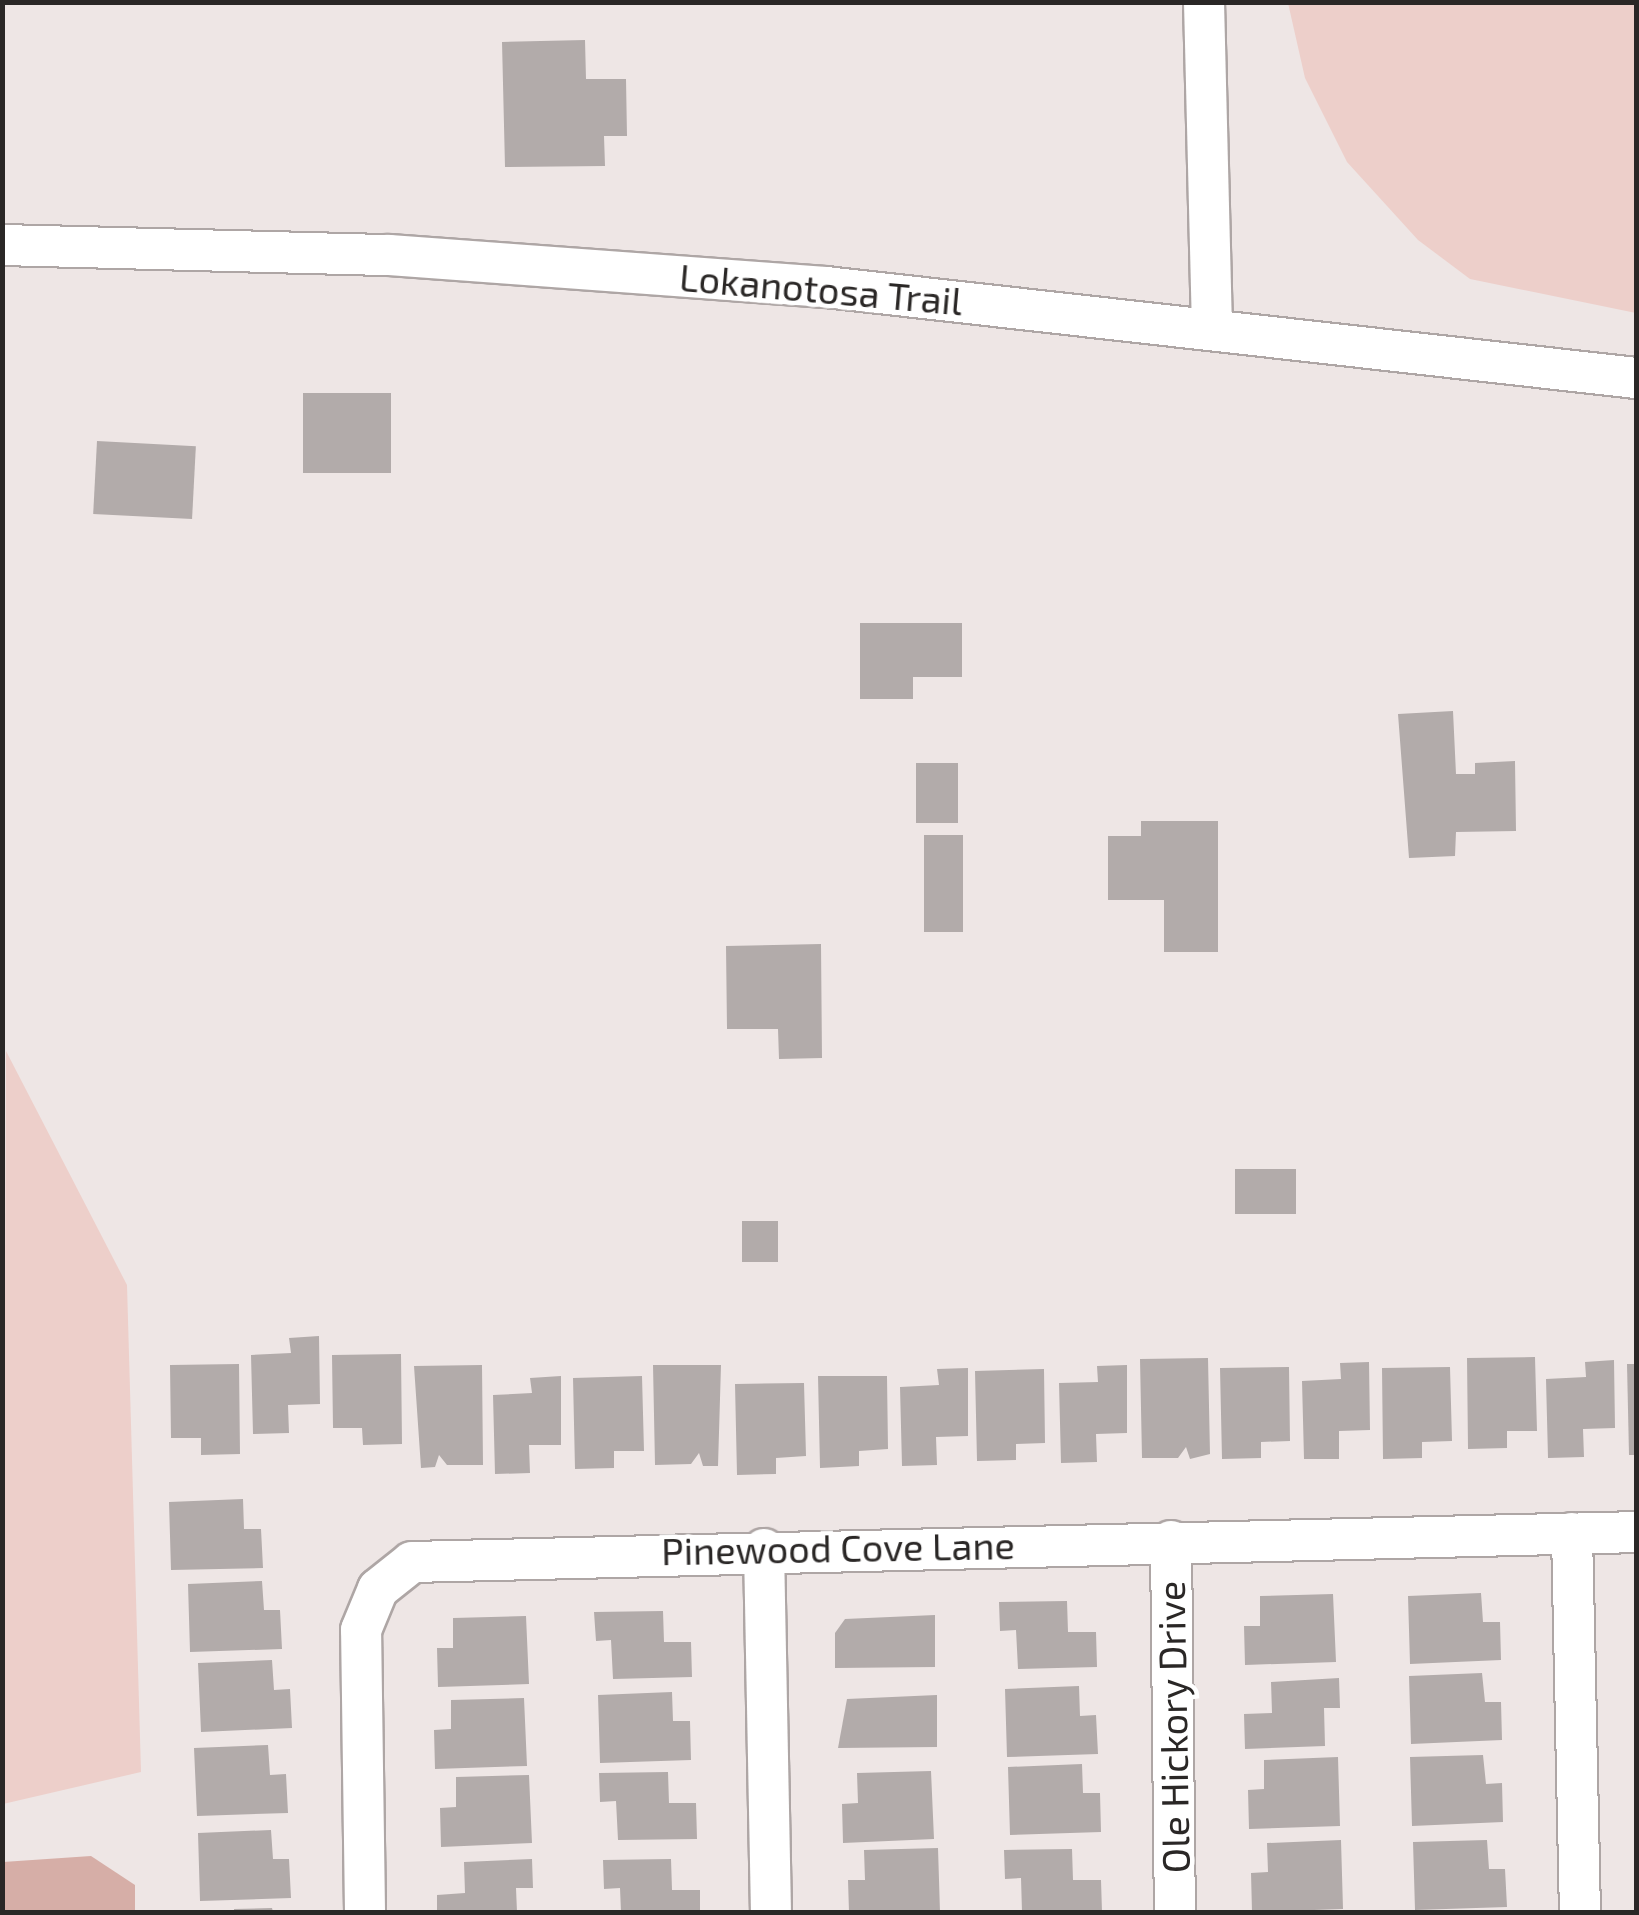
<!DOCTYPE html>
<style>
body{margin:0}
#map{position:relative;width:1639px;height:1915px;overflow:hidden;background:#eee6e5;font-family:"Exo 2",sans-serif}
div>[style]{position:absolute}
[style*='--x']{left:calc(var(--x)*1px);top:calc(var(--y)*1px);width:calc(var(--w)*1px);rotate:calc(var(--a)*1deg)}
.green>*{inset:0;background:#edcfca}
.water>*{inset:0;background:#d6aea7}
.building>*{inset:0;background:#b2abaa;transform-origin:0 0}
.roads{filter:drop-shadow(2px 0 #aea6a5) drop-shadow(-2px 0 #aea6a5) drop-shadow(0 2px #aea6a5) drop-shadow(0 -2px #aea6a5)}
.minor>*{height:40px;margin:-20px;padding:0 20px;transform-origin:20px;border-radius:20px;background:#fff}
span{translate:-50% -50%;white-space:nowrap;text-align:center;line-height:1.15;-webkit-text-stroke:9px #fff;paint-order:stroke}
.street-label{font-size:38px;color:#2a2726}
.frame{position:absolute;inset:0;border:5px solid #2a2726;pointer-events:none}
</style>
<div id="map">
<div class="green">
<div style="clip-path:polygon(1288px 3px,1636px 3px,1636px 313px,1470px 279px,1418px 240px,1347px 162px,1305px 78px)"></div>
<div style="clip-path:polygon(6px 1051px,127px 1285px,141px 1772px,3px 1804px)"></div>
</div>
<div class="water">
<div style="clip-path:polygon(91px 1856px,135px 1885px,135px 1912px,3px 1912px,3px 1862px)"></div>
</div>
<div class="building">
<div style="clip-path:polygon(585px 40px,586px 79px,626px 79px,627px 136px,604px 136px,605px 166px,505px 167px,502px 42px)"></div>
<div style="left:303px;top:393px;width:88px;height:80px"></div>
<div style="left:97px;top:441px;width:99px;height:73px;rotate:3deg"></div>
<div style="clip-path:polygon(860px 623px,962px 623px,962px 677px,913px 677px,913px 699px,860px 699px)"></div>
<div style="clip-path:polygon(1453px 711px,1456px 774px,1475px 774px,1475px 763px,1515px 761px,1516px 831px,1456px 832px,1455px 856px,1409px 858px,1398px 714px)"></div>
<div style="left:916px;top:763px;width:42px;height:60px"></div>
<div style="clip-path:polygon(1141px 821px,1218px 821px,1218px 952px,1164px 952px,1164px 900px,1108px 900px,1108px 836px,1141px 836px)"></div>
<div style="left:924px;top:835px;width:39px;height:97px"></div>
<div style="clip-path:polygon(821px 944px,822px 1058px,779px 1059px,778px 1029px,727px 1029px,726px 946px)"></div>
<div style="left:1235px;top:1169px;width:61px;height:45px"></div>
<div style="left:742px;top:1221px;width:36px;height:41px"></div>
<div style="clip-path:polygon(319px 1336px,320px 1404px,288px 1405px,289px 1433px,253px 1434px,251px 1355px,291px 1353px,289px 1338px)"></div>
<div style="clip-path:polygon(401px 1354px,402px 1444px,363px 1445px,362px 1428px,333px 1428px,332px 1355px)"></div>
<div style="clip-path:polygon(1535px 1357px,1537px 1431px,1507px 1431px,1507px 1448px,1468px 1449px,1467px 1358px)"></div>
<div style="clip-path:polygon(1208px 1358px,1210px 1454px,1190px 1459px,1186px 1447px,1178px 1458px,1142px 1458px,1140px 1359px)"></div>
<div style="clip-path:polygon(1614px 1360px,1615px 1428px,1583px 1429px,1584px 1457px,1548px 1458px,1546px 1379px,1586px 1377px,1585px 1362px)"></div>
<div style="clip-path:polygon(1369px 1362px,1370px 1430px,1339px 1431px,1339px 1459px,1304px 1459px,1302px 1381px,1341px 1379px,1340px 1363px)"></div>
<div style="clip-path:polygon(239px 1364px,240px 1454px,201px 1455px,201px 1438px,171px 1438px,170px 1365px)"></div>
<div style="clip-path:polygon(1627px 1364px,1636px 1364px,1636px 1455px,1629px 1455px)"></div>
<div style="clip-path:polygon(482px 1365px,483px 1465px,447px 1465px,439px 1455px,435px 1467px,421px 1468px,414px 1366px)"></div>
<div style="clip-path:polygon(653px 1365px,721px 1365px,718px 1466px,703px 1466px,699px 1453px,691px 1464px,655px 1465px)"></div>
<div style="clip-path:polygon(1127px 1365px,1127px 1433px,1096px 1434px,1097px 1462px,1061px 1463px,1059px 1383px,1098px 1382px,1097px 1366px)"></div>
<div style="clip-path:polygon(1289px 1367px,1290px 1441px,1261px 1442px,1261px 1458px,1222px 1459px,1220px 1368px)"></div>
<div style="clip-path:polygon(1450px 1367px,1452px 1441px,1422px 1442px,1422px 1458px,1383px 1459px,1382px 1368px)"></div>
<div style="clip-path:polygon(968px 1368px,968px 1436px,936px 1437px,937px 1465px,902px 1466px,900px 1387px,939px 1385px,937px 1369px)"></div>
<div style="clip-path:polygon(1044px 1369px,1045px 1443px,1016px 1444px,1016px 1460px,977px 1461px,975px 1371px)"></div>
<div style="clip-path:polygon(561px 1376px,561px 1445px,529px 1445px,530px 1473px,495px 1474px,493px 1395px,532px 1393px,530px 1378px)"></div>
<div style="clip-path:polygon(642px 1376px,644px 1451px,614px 1451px,614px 1468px,575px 1469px,573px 1378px)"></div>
<div style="clip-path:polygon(818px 1376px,887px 1376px,888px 1449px,859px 1451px,859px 1466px,820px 1468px)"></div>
<div style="clip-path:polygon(804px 1383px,806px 1456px,776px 1458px,776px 1474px,737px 1475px,735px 1384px)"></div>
<div style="clip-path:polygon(243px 1499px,244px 1529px,261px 1529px,263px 1568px,171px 1570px,169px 1502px)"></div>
<div style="clip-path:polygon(262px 1581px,264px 1610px,280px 1610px,282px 1649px,190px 1652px,188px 1584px)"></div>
<div style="clip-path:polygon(1481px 1593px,1483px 1622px,1500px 1622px,1501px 1660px,1410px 1664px,1408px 1596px)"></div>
<div style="clip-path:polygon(1333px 1594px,1336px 1662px,1245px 1665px,1244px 1626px,1260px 1626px,1260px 1596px)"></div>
<div style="clip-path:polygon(1067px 1601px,1068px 1632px,1096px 1632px,1097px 1667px,1018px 1669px,1016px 1630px,1000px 1631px,999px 1602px)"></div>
<div style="clip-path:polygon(663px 1611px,664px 1642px,691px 1642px,692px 1677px,613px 1679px,611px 1640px,596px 1641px,594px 1612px)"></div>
<div style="clip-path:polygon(935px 1615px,935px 1667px,835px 1668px,835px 1633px,845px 1619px)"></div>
<div style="clip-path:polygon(526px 1616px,529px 1684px,438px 1687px,437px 1648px,453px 1648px,453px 1618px)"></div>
<div style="clip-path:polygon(272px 1660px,274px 1690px,290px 1689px,292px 1728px,201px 1732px,198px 1663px)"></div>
<div style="clip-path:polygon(1482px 1673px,1485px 1702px,1501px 1702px,1502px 1740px,1411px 1744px,1409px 1676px)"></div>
<div style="clip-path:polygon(1339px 1678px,1340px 1708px,1324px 1708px,1325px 1746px,1245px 1749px,1244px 1714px,1272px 1713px,1271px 1682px)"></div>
<div style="clip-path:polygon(1079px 1686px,1080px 1716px,1096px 1715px,1098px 1754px,1007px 1757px,1005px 1689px)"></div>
<div style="clip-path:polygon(672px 1692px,673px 1721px,690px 1721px,691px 1760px,600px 1763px,598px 1695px)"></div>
<div style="clip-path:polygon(937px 1695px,937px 1747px,838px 1748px,847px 1699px)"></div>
<div style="clip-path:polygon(524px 1698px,527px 1766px,435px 1769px,434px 1730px,451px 1729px,451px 1700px)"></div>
<div style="clip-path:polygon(268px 1745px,270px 1775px,286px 1774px,288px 1813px,197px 1816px,194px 1748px)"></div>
<div style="clip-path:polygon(1483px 1755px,1486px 1784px,1502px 1783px,1503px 1822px,1412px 1826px,1410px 1757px)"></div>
<div style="clip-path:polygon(1338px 1757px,1340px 1826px,1249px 1829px,1248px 1790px,1264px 1789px,1264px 1760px)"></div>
<div style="clip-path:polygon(1082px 1764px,1083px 1793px,1100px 1793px,1101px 1832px,1010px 1835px,1008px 1767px)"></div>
<div style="clip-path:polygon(931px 1771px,934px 1839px,843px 1843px,842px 1804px,858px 1803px,857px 1773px)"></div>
<div style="clip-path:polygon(668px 1772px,669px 1803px,696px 1803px,697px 1839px,618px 1840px,616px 1801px,600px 1802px,599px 1773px)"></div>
<div style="clip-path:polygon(529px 1775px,532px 1843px,441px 1847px,440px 1808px,456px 1807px,456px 1777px)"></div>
<div style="clip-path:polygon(271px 1830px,273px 1859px,289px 1859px,291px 1898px,200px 1901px,198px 1833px)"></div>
<div style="clip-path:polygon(1341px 1840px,1343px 1909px,1252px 1912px,1251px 1873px,1268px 1872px,1267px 1843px)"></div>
<div style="clip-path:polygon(1487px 1840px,1489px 1869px,1505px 1869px,1507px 1907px,1415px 1910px,1413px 1842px)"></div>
<div style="clip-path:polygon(938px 1848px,940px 1912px,849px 1912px,848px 1880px,865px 1880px,864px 1850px)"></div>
<div style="clip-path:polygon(1072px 1849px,1073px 1880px,1101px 1880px,1102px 1912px,1022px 1912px,1021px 1878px,1005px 1879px,1004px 1850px)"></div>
<div style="clip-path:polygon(532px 1859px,533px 1888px,516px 1888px,517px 1912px,437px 1912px,437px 1895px,465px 1893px,464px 1862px)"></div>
<div style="clip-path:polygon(671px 1859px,672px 1890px,700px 1890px,700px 1912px,621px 1912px,620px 1888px,604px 1889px,603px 1860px)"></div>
<div style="clip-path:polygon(272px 1908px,273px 1912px,234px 1912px,234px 1909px)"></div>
</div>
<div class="roads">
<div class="minor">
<div style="--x:1204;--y:2;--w:324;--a:88.6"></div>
<div style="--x:2;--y:245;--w:387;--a:1.5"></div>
<div style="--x:389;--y:255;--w:438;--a:4.2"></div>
<div style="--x:826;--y:287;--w:815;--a:6.41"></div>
<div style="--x:1572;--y:1533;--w:379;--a:88.8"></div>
<div style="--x:1171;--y:1541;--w:371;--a:89.4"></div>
<div style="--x:764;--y:1549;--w:363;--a:88.9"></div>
<div style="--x:365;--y:1912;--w:282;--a:-90.8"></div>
<div style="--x:361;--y:1630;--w:44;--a:-67.5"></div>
<div style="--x:378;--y:1589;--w:43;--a:-38.5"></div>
<div style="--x:412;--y:1562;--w:1224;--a:-1.4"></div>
</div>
</div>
<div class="street-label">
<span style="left:821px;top:289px;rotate:5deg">Lokanotosa Trail</span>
<span style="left:838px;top:1548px;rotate:-1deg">Pinewood Cove Lane</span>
<span style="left:1173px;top:1727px;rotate:-91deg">Ole Hickory Drive</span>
</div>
<div class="frame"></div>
</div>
